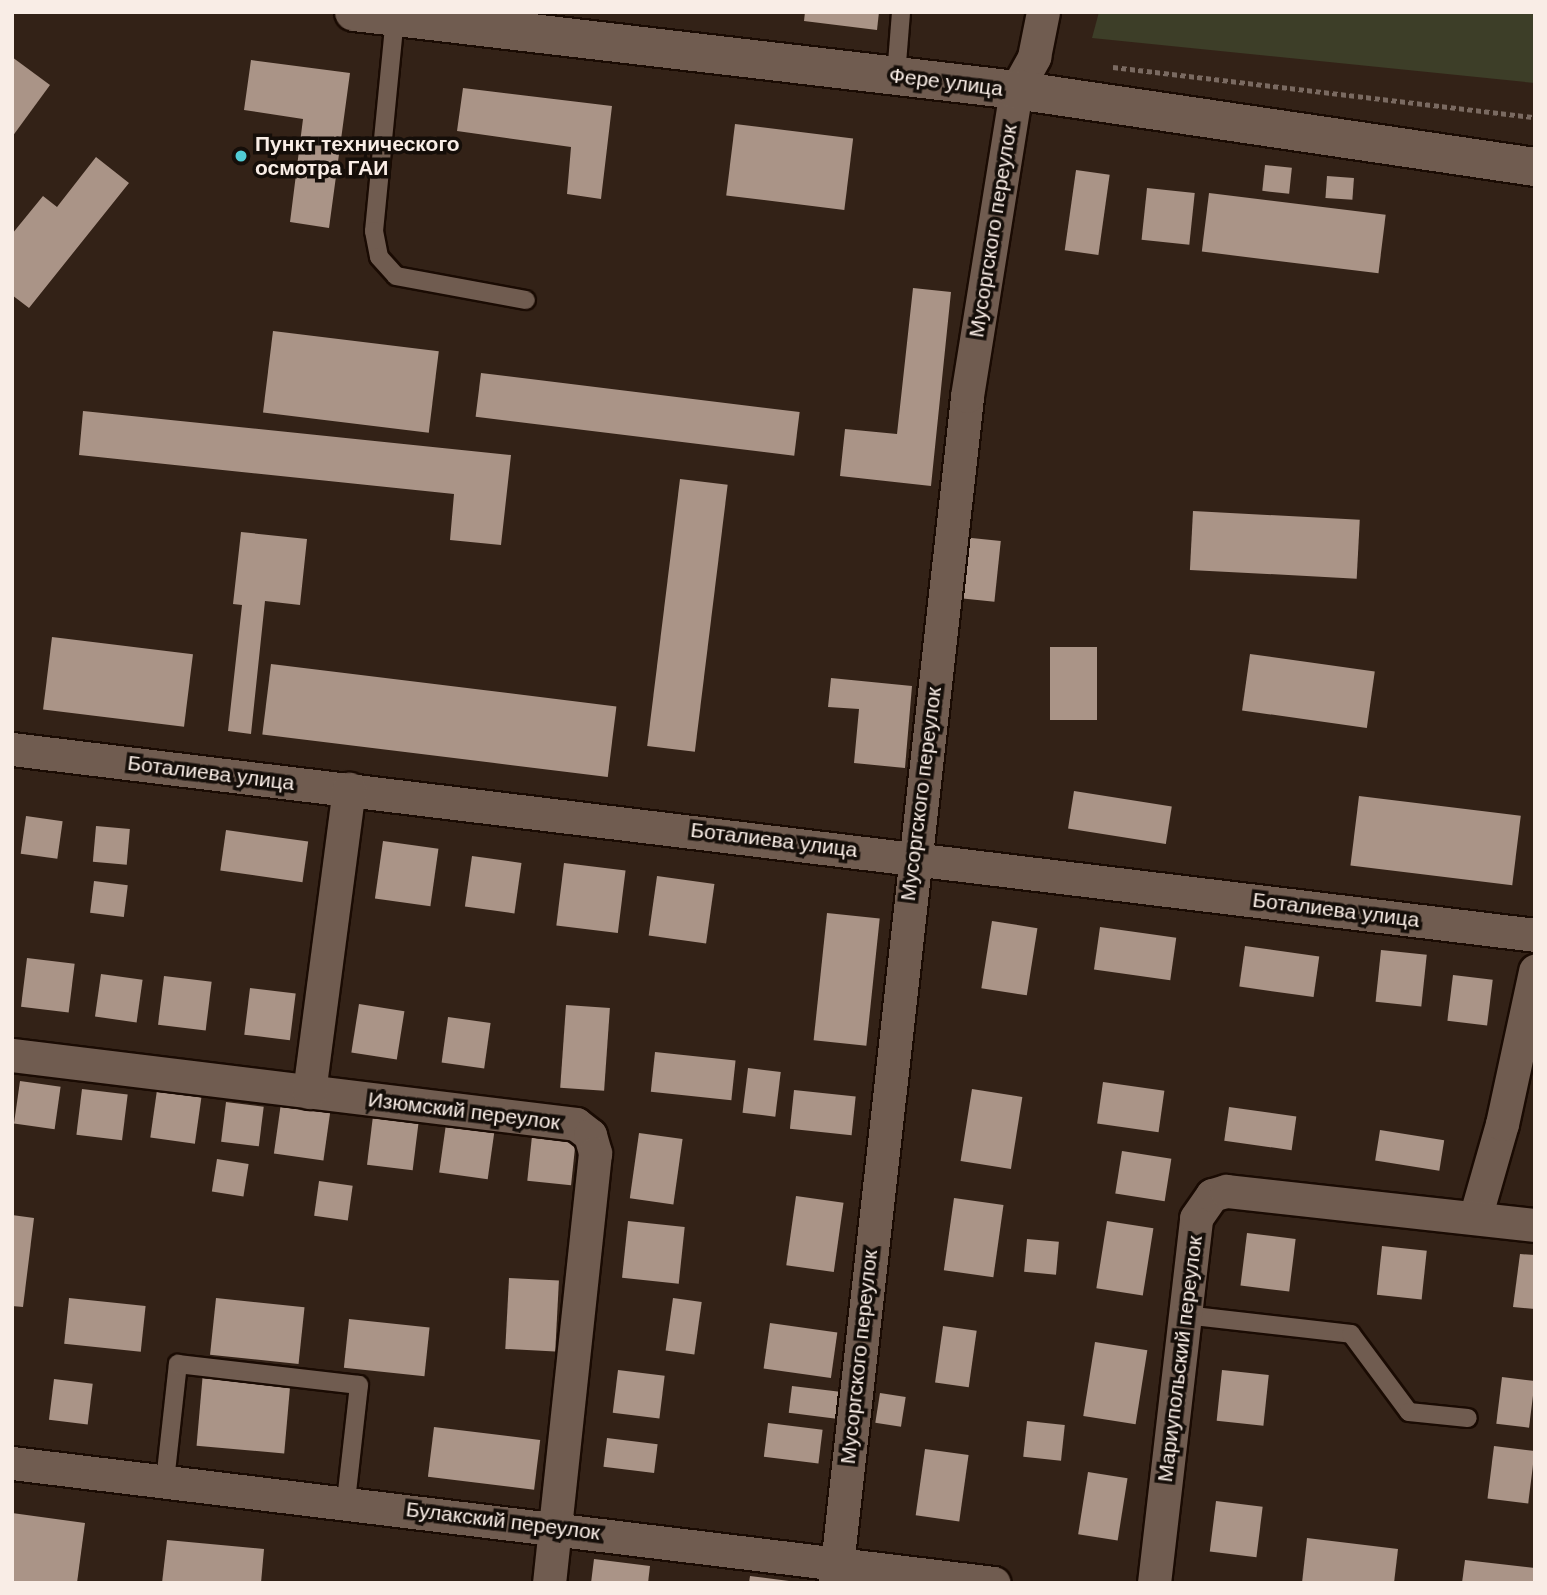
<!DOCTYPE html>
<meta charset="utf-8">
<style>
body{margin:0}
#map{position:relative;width:1547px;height:1595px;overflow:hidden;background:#332217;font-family:Arial,sans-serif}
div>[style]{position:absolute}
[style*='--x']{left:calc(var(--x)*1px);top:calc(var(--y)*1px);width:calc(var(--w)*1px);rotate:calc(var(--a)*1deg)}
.green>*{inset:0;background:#3d3e28}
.building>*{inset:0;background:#aa9487;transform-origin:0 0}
.path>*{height:4.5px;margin-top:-2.25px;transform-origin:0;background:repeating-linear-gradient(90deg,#7a6a61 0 5px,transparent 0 8.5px)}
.roads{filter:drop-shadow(2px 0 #1a0b03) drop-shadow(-2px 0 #1a0b03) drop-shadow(0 2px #1a0b03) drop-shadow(0 -2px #1a0b03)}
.lane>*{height:18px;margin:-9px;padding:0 9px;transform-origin:9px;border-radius:9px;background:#705c50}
.street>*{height:33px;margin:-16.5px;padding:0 16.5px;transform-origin:16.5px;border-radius:16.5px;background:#705c50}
.secondary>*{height:38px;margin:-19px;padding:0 19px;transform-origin:19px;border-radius:19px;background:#705c50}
.dots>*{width:19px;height:19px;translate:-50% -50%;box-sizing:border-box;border:4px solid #150e09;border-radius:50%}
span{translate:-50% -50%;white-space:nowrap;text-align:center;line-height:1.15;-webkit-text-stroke:7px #150e09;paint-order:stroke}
.street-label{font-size:21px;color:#f9ede6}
.poi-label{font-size:21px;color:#f9ede6;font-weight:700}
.left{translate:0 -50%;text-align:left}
.frame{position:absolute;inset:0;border:14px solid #f9ede6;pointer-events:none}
</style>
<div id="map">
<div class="green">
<div style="clip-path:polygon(1099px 12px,1535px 12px,1535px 83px,1092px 38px)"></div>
</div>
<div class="building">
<div style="clip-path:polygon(805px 12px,879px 12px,877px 30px,804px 21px)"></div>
<div style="clip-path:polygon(12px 57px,50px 85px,12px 137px)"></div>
<div style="clip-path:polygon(251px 60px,350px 73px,329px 228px,290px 222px,303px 119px,244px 110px)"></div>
<div style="clip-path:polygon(463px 88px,612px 106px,601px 199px,567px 194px,571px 147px,457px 131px)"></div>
<div style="left:735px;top:124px;width:119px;height:72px;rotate:7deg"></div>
<div style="clip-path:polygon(96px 157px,129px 183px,29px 308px,12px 295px,12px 234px,43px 196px,57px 207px)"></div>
<div style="left:1265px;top:165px;width:27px;height:26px;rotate:6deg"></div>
<div style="left:1076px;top:170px;width:34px;height:81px;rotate:8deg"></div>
<div style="left:1327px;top:176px;width:27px;height:22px;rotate:4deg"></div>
<div style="left:1147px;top:188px;width:48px;height:52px;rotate:6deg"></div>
<div style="left:1209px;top:193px;width:178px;height:59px;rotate:7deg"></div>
<div style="clip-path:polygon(913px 288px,951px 292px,931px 486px,840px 476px,845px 429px,897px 434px)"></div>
<div style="left:273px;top:331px;width:167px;height:82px;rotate:7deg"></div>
<div style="left:481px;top:373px;width:321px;height:44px;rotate:7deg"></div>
<div style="clip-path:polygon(83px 411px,511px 455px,501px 545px,450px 540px,454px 494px,79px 455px)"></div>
<div style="left:680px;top:479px;width:48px;height:269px;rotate:7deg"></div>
<div style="left:1193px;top:511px;width:167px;height:59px;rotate:3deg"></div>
<div style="clip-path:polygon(241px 532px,307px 539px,300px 605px,265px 601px,251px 734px,228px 731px,242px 605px,233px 604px)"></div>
<div style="left:962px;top:537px;width:39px;height:61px;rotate:6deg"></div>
<div style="left:52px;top:637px;width:142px;height:73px;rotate:7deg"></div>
<div style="left:1050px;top:647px;width:47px;height:73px"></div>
<div style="left:1250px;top:654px;width:126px;height:57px;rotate:8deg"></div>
<div style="left:271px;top:664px;width:348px;height:71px;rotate:7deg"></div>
<div style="clip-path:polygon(831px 678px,912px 686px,905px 768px,854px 763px,859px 709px,828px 707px)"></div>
<div style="left:1074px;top:791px;width:99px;height:38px;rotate:9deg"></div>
<div style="left:1359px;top:796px;width:163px;height:70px;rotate:7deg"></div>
<div style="left:26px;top:816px;width:37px;height:38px;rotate:8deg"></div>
<div style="left:96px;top:826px;width:34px;height:36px;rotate:5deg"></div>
<div style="left:226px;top:830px;width:83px;height:41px;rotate:8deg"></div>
<div style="left:383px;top:841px;width:56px;height:58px;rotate:8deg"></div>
<div style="left:472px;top:856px;width:50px;height:51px;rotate:8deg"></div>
<div style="left:564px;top:863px;width:62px;height:63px;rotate:7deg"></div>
<div style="left:657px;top:876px;width:58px;height:60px;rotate:8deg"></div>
<div style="left:94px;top:881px;width:34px;height:32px;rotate:7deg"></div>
<div style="left:827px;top:913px;width:53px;height:128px;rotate:6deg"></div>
<div style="left:992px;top:921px;width:46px;height:68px;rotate:9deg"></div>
<div style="left:1100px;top:927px;width:77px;height:43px;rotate:8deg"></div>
<div style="left:1245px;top:946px;width:75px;height:41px;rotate:8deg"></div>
<div style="left:1381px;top:950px;width:46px;height:52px;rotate:6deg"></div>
<div style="left:27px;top:958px;width:48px;height:49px;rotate:7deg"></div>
<div style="left:101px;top:974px;width:42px;height:43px;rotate:8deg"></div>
<div style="left:1453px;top:975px;width:40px;height:46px;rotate:7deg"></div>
<div style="left:164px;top:976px;width:48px;height:49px;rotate:7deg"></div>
<div style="left:250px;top:988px;width:46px;height:47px;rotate:7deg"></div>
<div style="left:359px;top:1004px;width:46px;height:49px;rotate:9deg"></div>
<div style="left:566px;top:1005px;width:44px;height:83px;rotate:4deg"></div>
<div style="left:448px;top:1017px;width:43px;height:46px;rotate:8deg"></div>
<div style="left:655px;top:1052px;width:81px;height:40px;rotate:6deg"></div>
<div style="left:748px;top:1068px;width:33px;height:45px;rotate:7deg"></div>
<div style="left:20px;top:1081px;width:41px;height:43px;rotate:8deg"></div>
<div style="left:1103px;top:1082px;width:62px;height:42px;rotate:8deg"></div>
<div style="left:82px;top:1089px;width:46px;height:46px;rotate:7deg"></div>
<div style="left:972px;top:1089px;width:51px;height:73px;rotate:9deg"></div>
<div style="left:157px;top:1090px;width:45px;height:48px;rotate:8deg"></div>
<div style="left:794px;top:1090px;width:62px;height:39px;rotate:6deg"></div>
<div style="left:226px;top:1102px;width:38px;height:40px;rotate:7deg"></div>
<div style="left:281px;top:1103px;width:50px;height:51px;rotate:8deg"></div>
<div style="left:1229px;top:1107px;width:68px;height:34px;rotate:8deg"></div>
<div style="left:373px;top:1116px;width:46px;height:49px;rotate:7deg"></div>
<div style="left:446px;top:1124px;width:49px;height:49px;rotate:8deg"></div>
<div style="left:1380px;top:1130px;width:65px;height:31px;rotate:9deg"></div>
<div style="left:639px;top:1133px;width:44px;height:66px;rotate:8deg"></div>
<div style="left:532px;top:1136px;width:44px;height:45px;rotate:6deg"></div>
<div style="left:1122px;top:1151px;width:50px;height:43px;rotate:9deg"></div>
<div style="left:217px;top:1159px;width:32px;height:33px;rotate:9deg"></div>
<div style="left:319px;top:1181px;width:34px;height:35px;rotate:8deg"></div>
<div style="left:796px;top:1196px;width:48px;height:70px;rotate:8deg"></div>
<div style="left:954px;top:1198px;width:50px;height:73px;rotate:8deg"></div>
<div style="clip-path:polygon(12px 1215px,34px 1218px,23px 1307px,12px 1306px)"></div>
<div style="left:628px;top:1221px;width:57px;height:57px;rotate:6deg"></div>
<div style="left:1107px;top:1221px;width:47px;height:68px;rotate:9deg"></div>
<div style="left:1247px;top:1233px;width:49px;height:53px;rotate:7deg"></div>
<div style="left:1027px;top:1239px;width:32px;height:33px;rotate:5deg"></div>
<div style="left:1382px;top:1246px;width:45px;height:49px;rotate:6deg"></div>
<div style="clip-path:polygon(1520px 1254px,1535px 1255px,1535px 1309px,1513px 1307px)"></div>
<div style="left:509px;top:1278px;width:50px;height:71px;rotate:3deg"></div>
<div style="left:69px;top:1298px;width:77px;height:46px;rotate:6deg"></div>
<div style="left:216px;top:1298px;width:89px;height:57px;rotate:6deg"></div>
<div style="left:673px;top:1298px;width:29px;height:53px;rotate:8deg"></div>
<div style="left:349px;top:1319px;width:81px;height:49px;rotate:6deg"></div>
<div style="left:770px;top:1323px;width:68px;height:46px;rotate:8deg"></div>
<div style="left:943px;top:1326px;width:34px;height:57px;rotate:8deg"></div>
<div style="left:1095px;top:1342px;width:53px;height:75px;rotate:9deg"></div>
<div style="left:618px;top:1370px;width:47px;height:43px;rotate:7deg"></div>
<div style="left:1222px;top:1370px;width:47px;height:51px;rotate:6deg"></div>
<div style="left:203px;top:1372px;width:88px;height:74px;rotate:5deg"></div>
<div style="left:1502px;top:1377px;width:33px;height:47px;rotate:7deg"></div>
<div style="left:54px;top:1379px;width:39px;height:41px;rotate:7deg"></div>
<div style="left:792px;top:1386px;width:48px;height:27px;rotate:7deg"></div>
<div style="left:880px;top:1393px;width:26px;height:30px;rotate:9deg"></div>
<div style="left:1027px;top:1421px;width:38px;height:36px;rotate:6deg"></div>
<div style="left:768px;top:1423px;width:55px;height:34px;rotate:7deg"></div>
<div style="left:434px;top:1427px;width:107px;height:50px;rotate:7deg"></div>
<div style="left:607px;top:1438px;width:51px;height:29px;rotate:7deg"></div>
<div style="left:1494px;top:1446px;width:41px;height:53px;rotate:7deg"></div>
<div style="left:925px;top:1449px;width:44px;height:67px;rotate:8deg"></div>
<div style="left:1088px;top:1472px;width:40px;height:63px;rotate:9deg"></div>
<div style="left:1216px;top:1501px;width:47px;height:51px;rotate:7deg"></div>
<div style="clip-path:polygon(12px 1513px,85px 1523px,77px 1583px,12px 1583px)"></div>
<div style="clip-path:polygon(1307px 1538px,1398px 1549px,1394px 1583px,1302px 1583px)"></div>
<div style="clip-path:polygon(167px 1540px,264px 1549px,261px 1583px,162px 1583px)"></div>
<div style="clip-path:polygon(594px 1559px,650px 1566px,648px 1583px,591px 1583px)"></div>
<div style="clip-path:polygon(1465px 1560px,1535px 1568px,1535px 1583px,1462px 1583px)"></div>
<div style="clip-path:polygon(750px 1576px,789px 1581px,789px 1583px,749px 1583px)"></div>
</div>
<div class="path">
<div style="--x:1113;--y:67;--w:425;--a:6.8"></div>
</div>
<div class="roads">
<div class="lane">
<div style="--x:395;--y:17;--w:215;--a:95.6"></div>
<div style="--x:374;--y:231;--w:26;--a:79"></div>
<div style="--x:379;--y:257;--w:25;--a:48"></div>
<div style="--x:396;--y:276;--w:132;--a:10.5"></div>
<div style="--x:896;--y:76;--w:64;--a:-85.5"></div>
<div style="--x:1185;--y:1315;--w:167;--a:6.5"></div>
<div style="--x:1351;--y:1334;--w:97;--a:53.4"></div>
<div style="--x:1409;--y:1412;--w:59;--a:5.8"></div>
<div style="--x:165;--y:1481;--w:118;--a:-83.7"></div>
<div style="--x:178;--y:1364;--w:182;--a:6.6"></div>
<div style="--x:359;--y:1385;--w:117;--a:96.4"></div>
</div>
<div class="street">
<div style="--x:12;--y:749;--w:1534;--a:6.96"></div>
<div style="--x:12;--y:1055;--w:568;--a:6.97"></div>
<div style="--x:576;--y:1124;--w:18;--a:38"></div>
<div style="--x:590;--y:1135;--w:19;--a:74"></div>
<div style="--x:595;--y:1153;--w:432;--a:96.1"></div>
<div style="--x:309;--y:1092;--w:306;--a:-82.5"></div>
<div style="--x:1475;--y:1218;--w:98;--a:-74"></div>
<div style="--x:1502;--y:1124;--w:157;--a:-77.8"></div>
<div style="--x:12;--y:1463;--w:989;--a:6.97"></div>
<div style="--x:835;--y:1583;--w:1194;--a:-83.65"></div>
<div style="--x:967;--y:396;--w:310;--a:-80.9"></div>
<div style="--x:1016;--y:90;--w:38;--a:-61"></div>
<div style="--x:1034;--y:57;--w:46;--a:-78.7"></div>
<div style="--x:1154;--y:1583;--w:367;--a:-83.4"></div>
<div style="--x:1196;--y:1218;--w:28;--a:-55"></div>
<div style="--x:1212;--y:1195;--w:15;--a:-16"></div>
<div style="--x:1226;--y:1191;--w:311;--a:6.3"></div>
</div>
<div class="secondary">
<div style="--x:354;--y:12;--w:667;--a:6.72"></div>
<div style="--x:1016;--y:90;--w:525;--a:8.44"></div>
</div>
</div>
<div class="dots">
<div style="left:241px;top:156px;background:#51ccd5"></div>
</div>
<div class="street-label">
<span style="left:946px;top:82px;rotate:7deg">Фере улица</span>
<span style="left:993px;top:231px;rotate:-81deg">Мусоргского переулок</span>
<span style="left:211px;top:773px;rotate:7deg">Боталиева улица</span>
<span style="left:921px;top:794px;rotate:-83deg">Мусоргского переулок</span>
<span style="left:774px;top:840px;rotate:7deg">Боталиева улица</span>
<span style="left:1336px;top:910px;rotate:7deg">Боталиева улица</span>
<span style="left:464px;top:1111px;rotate:7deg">Изюмский переулок</span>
<span style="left:859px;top:1357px;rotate:-84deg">Мусоргского переулок</span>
<span style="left:1180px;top:1359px;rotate:-83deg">Мариупольский переулок</span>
<span style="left:503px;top:1521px;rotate:7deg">Булакский переулок</span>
</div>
<div class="poi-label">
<span class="left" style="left:255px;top:156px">Пункт технического<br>осмотра ГАИ</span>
</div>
<div class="frame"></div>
</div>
